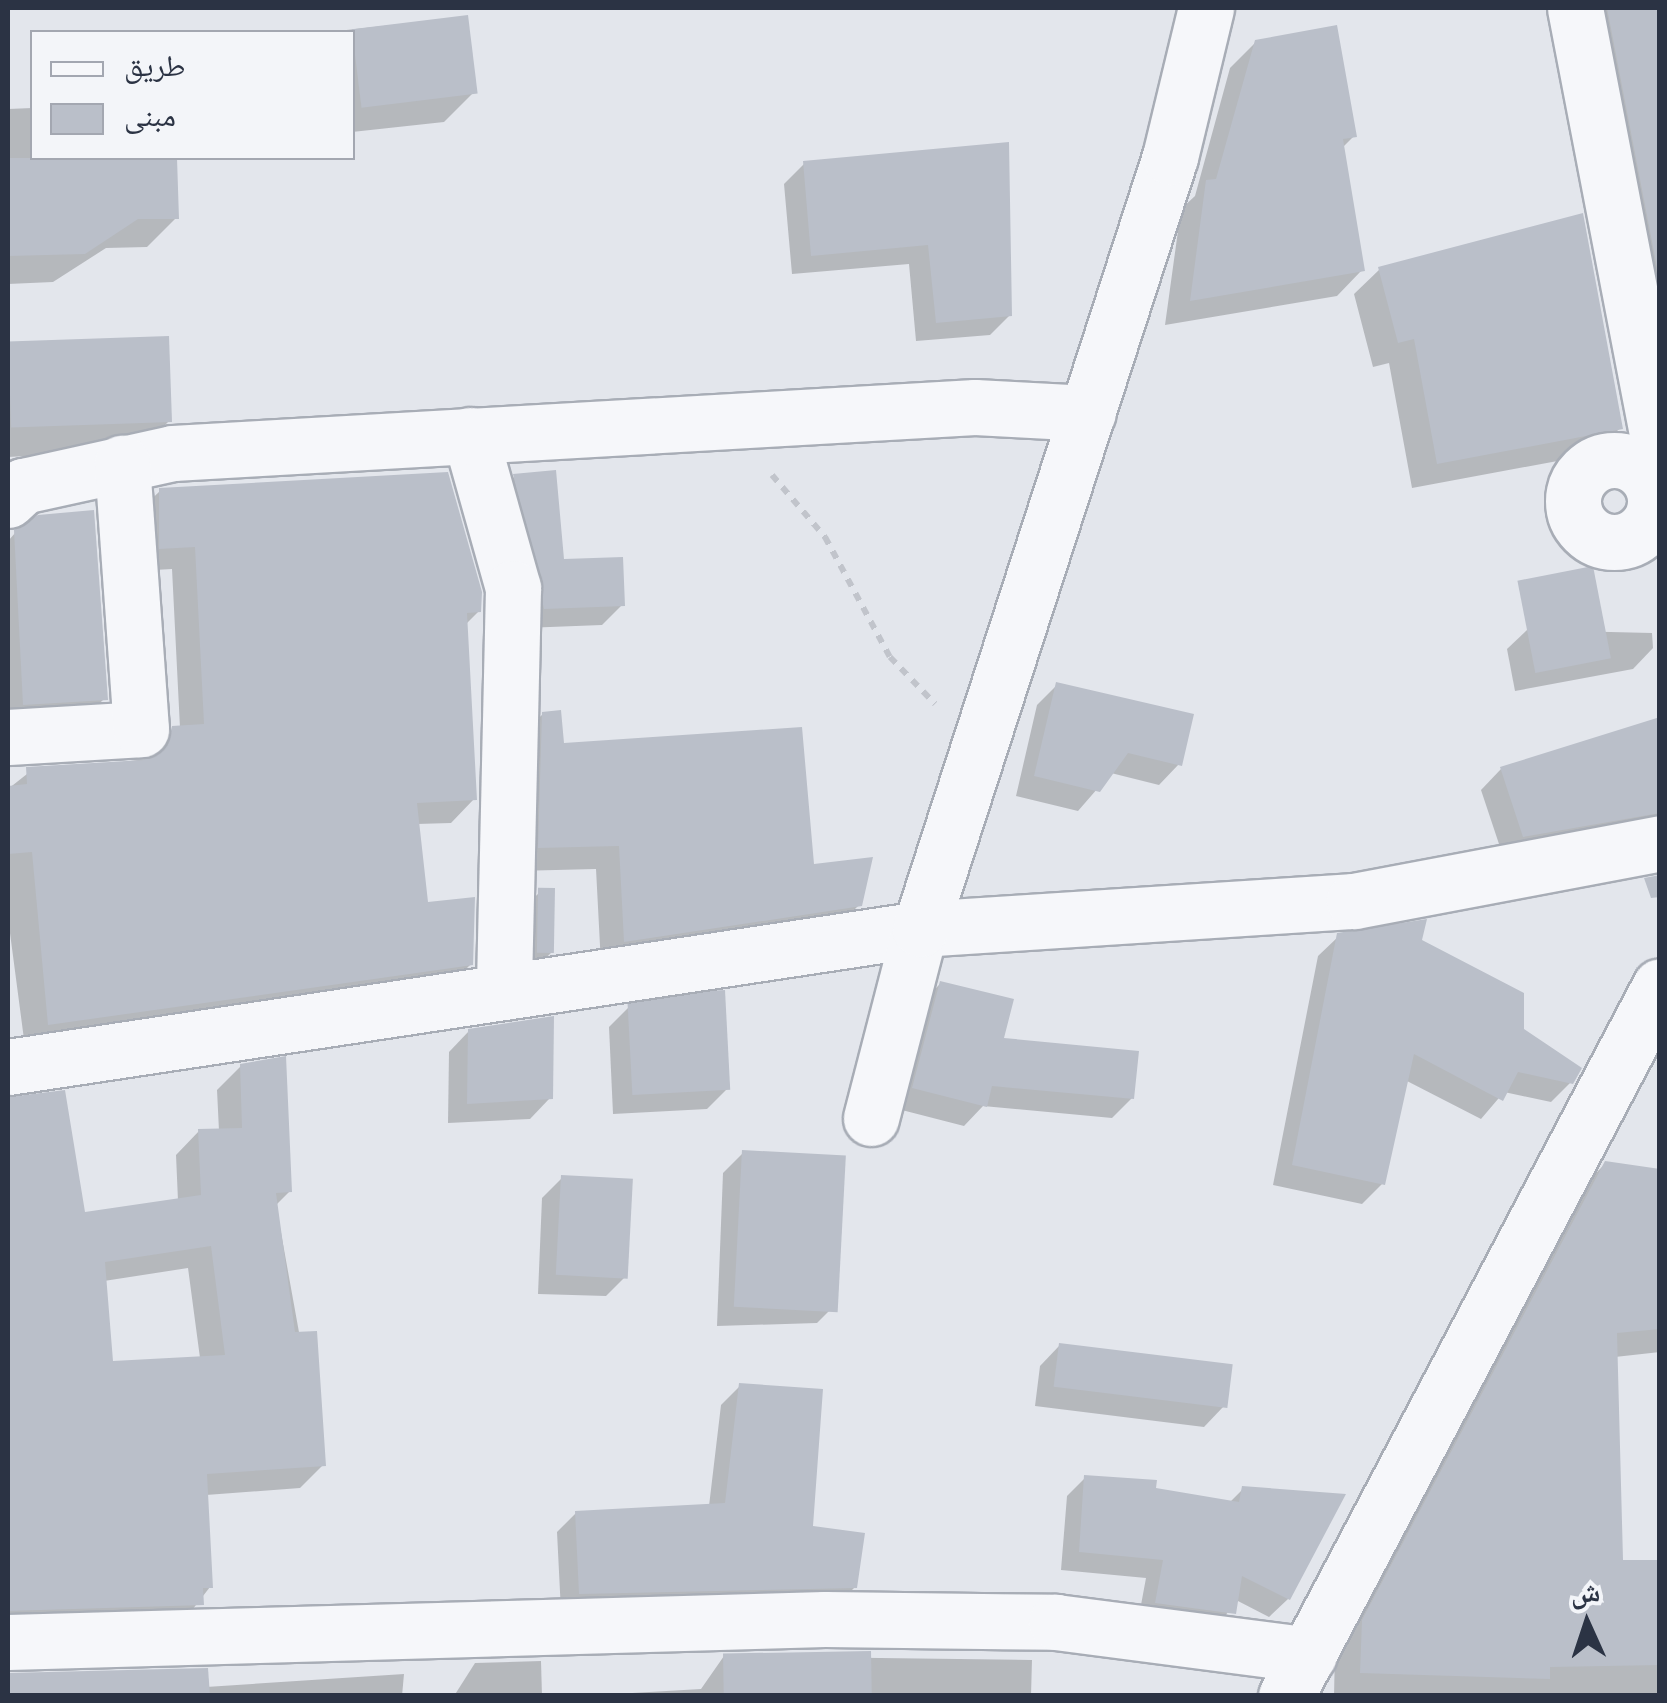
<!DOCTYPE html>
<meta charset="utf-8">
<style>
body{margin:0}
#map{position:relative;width:1667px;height:1703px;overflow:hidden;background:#e3e6ec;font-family:Raleway,"Noto Naskh Arabic",sans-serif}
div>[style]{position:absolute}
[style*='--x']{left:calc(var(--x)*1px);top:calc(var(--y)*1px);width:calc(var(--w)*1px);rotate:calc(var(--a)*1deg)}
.shadow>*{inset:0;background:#0003}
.building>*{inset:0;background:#babfc9;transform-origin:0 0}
.path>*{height:6px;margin-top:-3px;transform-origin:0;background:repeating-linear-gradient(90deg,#c1c4cb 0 8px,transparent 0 16px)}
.roads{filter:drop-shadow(2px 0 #a8adb6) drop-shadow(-2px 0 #a8adb6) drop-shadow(0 2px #a8adb6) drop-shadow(0 -2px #a8adb6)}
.minor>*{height:55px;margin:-27.5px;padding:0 27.5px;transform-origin:27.5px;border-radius:27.5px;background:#f6f7fa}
.minor>.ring{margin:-27.5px;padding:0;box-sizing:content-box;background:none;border:55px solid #f6f7fa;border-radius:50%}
span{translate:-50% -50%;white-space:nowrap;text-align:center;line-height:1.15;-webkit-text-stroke:10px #f3f5f9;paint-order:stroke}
.frame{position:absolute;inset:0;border:10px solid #2b3344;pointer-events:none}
.legend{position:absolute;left:30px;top:30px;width:325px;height:130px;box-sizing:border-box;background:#f3f5f9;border:2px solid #a3a7b1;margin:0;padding:12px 18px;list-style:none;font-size:30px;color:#2b3344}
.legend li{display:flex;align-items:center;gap:20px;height:50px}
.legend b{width:50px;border:2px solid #a3a7b1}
.north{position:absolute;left:1537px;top:1573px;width:100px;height:100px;-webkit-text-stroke:8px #f3f5f9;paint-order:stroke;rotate:357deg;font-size:28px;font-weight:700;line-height:40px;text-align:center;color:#2b3344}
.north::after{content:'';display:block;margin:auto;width:35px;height:45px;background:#2b3344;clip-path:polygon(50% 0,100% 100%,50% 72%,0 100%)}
</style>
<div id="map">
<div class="shadow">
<div style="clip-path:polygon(1571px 8px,1660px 8px,1660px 388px)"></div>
<div style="clip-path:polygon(466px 17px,474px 92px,444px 122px,352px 132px,352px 32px,328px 32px)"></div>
<div style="clip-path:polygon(1256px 42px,1354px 136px,1342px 148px,1362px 270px,1337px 296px,1165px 325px,1181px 209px,1195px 196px,1230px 68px)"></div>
<div style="clip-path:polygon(32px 108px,32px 158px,175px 158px,176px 218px,147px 247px,106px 248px,53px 282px,8px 284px,8px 109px)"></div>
<div style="clip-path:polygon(1007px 145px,1010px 315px,990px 335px,916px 341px,909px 264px,792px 274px,784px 184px,804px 164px)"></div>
<div style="clip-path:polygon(1380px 269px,1620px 428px,1595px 454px,1412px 488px,1389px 363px,1373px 367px,1354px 294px)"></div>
<div style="clip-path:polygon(167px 339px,169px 421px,140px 450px,8px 457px,8px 343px)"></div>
<div style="clip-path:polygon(515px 476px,562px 562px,622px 605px,602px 625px,524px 628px,495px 496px)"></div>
<div style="clip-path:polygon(160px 491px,479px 611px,465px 625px,474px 799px,451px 823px,417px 824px,426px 905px,471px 964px,447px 988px,25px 1047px,8px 918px,8px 789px,27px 774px,146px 759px,180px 728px,172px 569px,137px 571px,136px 514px)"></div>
<div style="clip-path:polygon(16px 532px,105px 698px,75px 727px,8px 731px,8px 541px)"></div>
<div style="clip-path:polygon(1527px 630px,1652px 633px,1653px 648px,1633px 669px,1515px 691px,1507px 649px)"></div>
<div style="clip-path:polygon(1057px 685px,1179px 764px,1159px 785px,1111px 773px,1078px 811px,1016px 796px,1037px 705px)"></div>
<div style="clip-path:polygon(543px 714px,562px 745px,812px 867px,859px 905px,835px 929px,601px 965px,596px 869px,516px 871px,518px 738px)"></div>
<div style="clip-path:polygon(1660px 719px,1660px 824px,1503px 856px,1481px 790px,1501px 769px)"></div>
<div style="clip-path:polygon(539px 893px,552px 952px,531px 972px,518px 913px)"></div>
<div style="clip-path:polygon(1339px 936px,1419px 941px,1571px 1082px,1551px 1102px,1504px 1092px,1481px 1119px,1405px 1080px,1382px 1184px,1362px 1204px,1273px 1185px,1318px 956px)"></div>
<div style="clip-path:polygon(940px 984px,1001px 1041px,1132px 1098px,1112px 1118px,983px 1106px,964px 1126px,894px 1108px,920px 1004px)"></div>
<div style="clip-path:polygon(629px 1007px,727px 1089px,707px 1109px,613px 1114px,609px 1027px)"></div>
<div style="clip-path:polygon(469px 1031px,550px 1098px,530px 1119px,448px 1123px,449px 1052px)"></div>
<div style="clip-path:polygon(evenodd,241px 1066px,290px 1191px,276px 1205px,323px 1465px,300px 1488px,206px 1495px,210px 1587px,178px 1628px,8px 1633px,8px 1098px,63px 1093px,83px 1215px,178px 1201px,176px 1155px,199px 1131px,219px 1131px,217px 1090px,241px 1066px,188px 1268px,200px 1358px,111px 1363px,104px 1281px,188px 1268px)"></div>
<div style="clip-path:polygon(743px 1153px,837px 1303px,817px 1323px,717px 1326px,723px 1173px)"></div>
<div style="clip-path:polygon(1606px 1163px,1660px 1172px,1660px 1352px,1615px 1357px,1620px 1562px,1660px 1562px,1660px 1696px,1334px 1696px,1335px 1649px,1578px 1191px)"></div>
<div style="clip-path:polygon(562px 1178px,626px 1276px,606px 1296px,538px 1294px,542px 1198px)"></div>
<div style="clip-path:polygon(1060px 1345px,1224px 1406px,1204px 1427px,1035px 1406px,1040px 1366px)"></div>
<div style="clip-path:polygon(740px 1386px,810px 1528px,855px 1587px,836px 1606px,561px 1612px,557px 1532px,576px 1513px,709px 1506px,721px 1405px)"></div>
<div style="clip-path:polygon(1085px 1478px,1229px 1503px,1243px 1489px,1342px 1496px,1288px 1599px,1269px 1617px,1236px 1600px,1215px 1631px,1138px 1621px,1146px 1578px,1061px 1570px,1067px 1496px)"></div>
<div style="clip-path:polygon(724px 1656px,1032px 1660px,1031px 1696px,580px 1696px,701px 1689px)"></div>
<div style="clip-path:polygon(541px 1661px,542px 1696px,454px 1696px,475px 1663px)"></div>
<div style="clip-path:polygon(205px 1670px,206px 1687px,404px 1674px,402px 1696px,8px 1696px,8px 1675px)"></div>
</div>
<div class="building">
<div style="clip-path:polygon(1607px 8px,1660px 8px,1659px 278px)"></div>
<div style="left:468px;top:15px;width:79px;height:117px;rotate:83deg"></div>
<div style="clip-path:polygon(1337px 25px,1357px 137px,1343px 139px,1365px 271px,1190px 301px,1206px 180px,1216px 179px,1255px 40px)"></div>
<div style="clip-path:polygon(1009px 142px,1012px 316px,936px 323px,928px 245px,811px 256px,803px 161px)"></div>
<div style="clip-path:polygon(8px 158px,177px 158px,179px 219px,138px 219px,85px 254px,8px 256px)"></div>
<div style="clip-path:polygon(1583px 213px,1623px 429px,1437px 464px,1414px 339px,1398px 343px,1378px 267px)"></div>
<div style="left:169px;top:336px;width:86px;height:161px;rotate:88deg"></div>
<div style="clip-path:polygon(556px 470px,564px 559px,623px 557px,625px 606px,544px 609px,513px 474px)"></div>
<div style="clip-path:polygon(448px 472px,482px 592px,481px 612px,467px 613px,477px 800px,417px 803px,428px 902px,475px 897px,473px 965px,48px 1025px,32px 852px,8px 854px,8px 786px,27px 784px,26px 767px,144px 760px,168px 744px,172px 726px,204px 724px,195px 547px,159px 549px,159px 488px)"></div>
<div style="clip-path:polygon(94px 510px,108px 700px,23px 705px,14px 530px,38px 515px)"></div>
<div style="left:1593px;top:566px;width:94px;height:77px;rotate:79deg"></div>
<div style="clip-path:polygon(1056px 682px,1194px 714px,1182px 766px,1128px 753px,1100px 792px,1034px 776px)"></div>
<div style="clip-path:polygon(561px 710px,564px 743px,802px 727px,814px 864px,873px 857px,862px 906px,624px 942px,619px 846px,538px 848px,542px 712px)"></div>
<div style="clip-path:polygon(1660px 717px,1660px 813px,1523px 837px,1500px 767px)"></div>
<div style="clip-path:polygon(1660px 875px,1660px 897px,1651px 898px,1644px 878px)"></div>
<div style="left:555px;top:888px;width:65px;height:17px;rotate:91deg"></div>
<div style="clip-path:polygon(1427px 919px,1422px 940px,1524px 993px,1524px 1029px,1582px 1068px,1573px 1084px,1518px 1072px,1503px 1101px,1414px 1054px,1385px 1185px,1292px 1165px,1337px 933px)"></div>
<div style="clip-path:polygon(940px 981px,1014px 999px,1004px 1038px,1139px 1051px,1134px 1099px,992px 1086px,987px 1107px,912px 1088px)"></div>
<div style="left:725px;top:990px;width:100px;height:98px;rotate:87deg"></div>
<div style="clip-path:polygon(554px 1016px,553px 1099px,467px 1104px,468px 1029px)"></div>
<div style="clip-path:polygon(evenodd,286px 1056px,292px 1192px,276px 1193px,295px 1332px,317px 1331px,326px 1466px,207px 1474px,213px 1588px,203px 1588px,204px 1605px,8px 1611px,8px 1097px,65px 1090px,85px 1212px,201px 1195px,198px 1129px,242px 1128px,240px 1064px,286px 1056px,211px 1246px,225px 1355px,113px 1361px,105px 1262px,211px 1246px)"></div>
<div style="left:742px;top:1150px;width:104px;height:157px;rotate:3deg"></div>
<div style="clip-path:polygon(1605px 1161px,1660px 1169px,1660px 1329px,1617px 1333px,1623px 1560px,1660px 1560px,1660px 1665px,1550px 1667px,1550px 1679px,1360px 1673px,1362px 1620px)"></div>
<div style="left:561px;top:1175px;width:72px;height:100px;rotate:3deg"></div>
<div style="left:1059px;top:1343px;width:175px;height:44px;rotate:7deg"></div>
<div style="clip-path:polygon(739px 1383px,823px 1389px,813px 1526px,865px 1533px,857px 1588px,579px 1594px,575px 1511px,725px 1503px)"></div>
<div style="clip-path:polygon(1084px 1475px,1157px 1480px,1156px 1488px,1239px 1502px,1242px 1486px,1346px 1494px,1290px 1600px,1242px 1576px,1236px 1614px,1155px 1603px,1163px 1560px,1079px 1552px)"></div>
<div style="left:871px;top:1651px;width:45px;height:148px;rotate:89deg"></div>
<div style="clip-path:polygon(208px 1668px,210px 1696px,8px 1696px,8px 1673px)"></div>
</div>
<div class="path">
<div style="--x:772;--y:475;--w:82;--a:49.5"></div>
<div style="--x:825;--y:537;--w:136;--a:61.6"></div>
<div style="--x:890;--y:657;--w:65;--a:46.2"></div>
</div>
<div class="roads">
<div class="minor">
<div style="--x:1575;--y:8;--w:448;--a:79.1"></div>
<div style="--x:470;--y:435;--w:159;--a:74.3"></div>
<div style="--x:513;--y:588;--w:404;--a:91.3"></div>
<div class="ring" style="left:1573px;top:460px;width:27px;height:27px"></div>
<div style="--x:8;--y:500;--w:21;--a:-43"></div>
<div style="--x:23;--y:486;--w:154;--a:-12.4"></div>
<div style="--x:173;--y:453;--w:803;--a:-3.28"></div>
<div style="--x:975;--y:407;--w:113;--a:3"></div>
<div style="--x:8;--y:737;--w:133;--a:-3.4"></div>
<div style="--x:141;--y:729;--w:267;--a:-94.1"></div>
<div style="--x:8;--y:1067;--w:922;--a:-8.6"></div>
<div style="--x:920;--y:929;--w:435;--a:-3.7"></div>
<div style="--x:1354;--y:901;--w:311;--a:-10.7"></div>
<div style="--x:871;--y:1118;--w:195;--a:-75.5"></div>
<div style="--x:920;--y:929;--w:811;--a:-72.06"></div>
<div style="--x:1170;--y:157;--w:153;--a:-76.4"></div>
<div style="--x:8;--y:1642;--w:817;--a:-1.61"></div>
<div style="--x:825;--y:1619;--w:231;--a:0.7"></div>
<div style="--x:1056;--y:1622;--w:255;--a:7.4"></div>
<div style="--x:1286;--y:1696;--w:802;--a:-62.22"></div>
</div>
</div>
<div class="frame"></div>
<ul class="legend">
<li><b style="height:12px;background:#f6f7fa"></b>طريق</li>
<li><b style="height:28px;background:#babfc9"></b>مبنى</li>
</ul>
<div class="north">ش</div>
</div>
